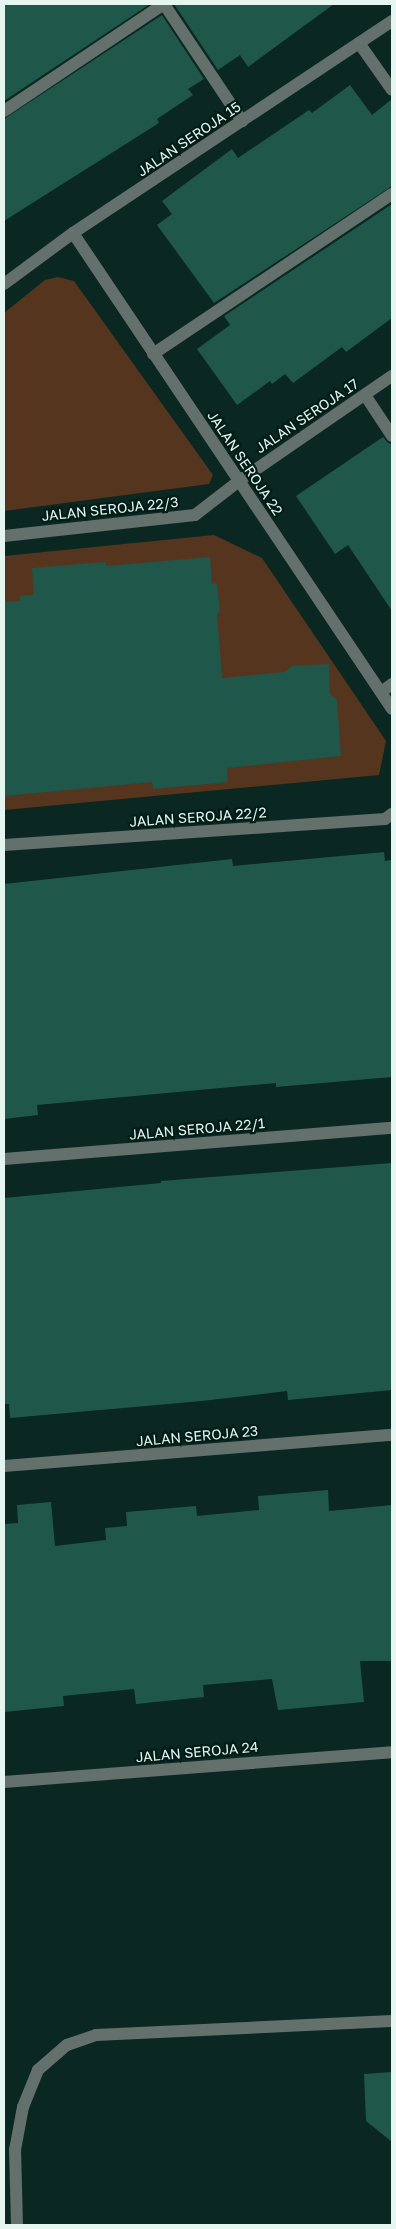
<!DOCTYPE html>
<style>
body{margin:0}
#map{position:relative;width:396px;height:2229px;overflow:hidden;background:#0b2721;font-family:"Golos Text",sans-serif}
div>[style]{position:absolute}
[style*='--x']{left:calc(var(--x)*1px);top:calc(var(--y)*1px);width:calc(var(--w)*1px);rotate:calc(var(--a)*1deg)}
.green>*{inset:0;background:#56351f}
.building>*{inset:0;background:#1f574a}
.service>*{height:12px;margin:-6px;padding:0 6px;transform-origin:6px;border-radius:6px;background:#63706c}
.minor>*{height:12px;margin:-6px;padding:0 6px;transform-origin:6px;border-radius:6px;background:#63706c}
span{translate:-50% -50%;white-space:nowrap;text-align:center;line-height:1.15;-webkit-text-stroke:4.5px #021d17;paint-order:stroke}
.street-label{font-size:14px;color:#e5f5f0}
.frame{position:absolute;inset:0;border:5px solid #e5f5f0;pointer-events:none}
</style>
<div id="map">
<div class="green">
<div style="clip-path:polygon(58px 277px,74px 281px,213px 475px,209px 484px,4px 511px,4px 313px,45px 280px)"></div>
<div style="clip-path:polygon(214px 535px,262px 558px,386px 741px,379px 775px,4px 810px,4px 556px)"></div>
</div>
<div class="building">
<div style="clip-path:polygon(4px 4px,150px 4px,4px 101px)"></div>
<div style="clip-path:polygon(174px 4px,334px 4px,248px 67px,240px 55px,218px 70px)"></div>
<div style="clip-path:polygon(162px 15px,204px 79px,188px 89px,193px 95px,157px 119px,159px 123px,4px 221px,4px 119px)"></div>
<div style="clip-path:polygon(350px 85px,372px 115px,392px 99px,392px 186px,214px 303px,157px 225px,172px 214px,162px 201px,232px 149px,238px 158px,309px 110px,312px 113px)"></div>
<div style="clip-path:polygon(392px 204px,392px 318px,346px 352px,342px 347px,293px 383px,285px 374px,272px 384px,270px 381px,237px 405px,197px 349px,230px 325px,224px 316px)"></div>
<div style="clip-path:polygon(383px 437px,388px 443px,392px 444px,392px 611px,348px 545px,335px 554px,296px 496px)"></div>
<div style="clip-path:polygon(210px 557px,212px 584px,217px 583px,220px 612px,217px 613px,222px 678px,284px 672px,292px 666px,329px 664px,330px 694px,337px 700px,341px 756px,227px 768px,228px 782px,153px 789px,152px 782px,4px 796px,4px 602px,20px 601px,20px 596px,34px 595px,32px 568px,106px 562px,106px 566px)"></div>
<div style="clip-path:polygon(384px 852px,385px 861px,392px 860px,392px 1077px,276px 1087px,276px 1083px,37px 1105px,38px 1115px,4px 1119px,4px 884px,232px 859px,233px 866px)"></div>
<div style="clip-path:polygon(392px 1163px,392px 1390px,288px 1400px,287px 1391px,202px 1401px,10px 1418px,9px 1404px,4px 1404px,4px 1198px,161px 1183px,161px 1181px)"></div>
<div style="clip-path:polygon(328px 1490px,329px 1511px,392px 1505px,392px 1661px,360px 1661px,364px 1702px,278px 1710px,272px 1679px,203px 1685px,204px 1697px,136px 1704px,134px 1689px,63px 1696px,64px 1706px,4px 1712px,4px 1524px,18px 1523px,17px 1505px,51px 1502px,55px 1546px,106px 1540px,105px 1528px,127px 1526px,126px 1512px,196px 1506px,197px 1516px,259px 1510px,258px 1496px)"></div>
<div style="clip-path:polygon(392px 2072px,392px 2142px,366px 2121px,364px 2074px)"></div>
</div>
<div class="service">
<div style="--x:164;--y:4;--w:141;--a:56.3"></div>
<div style="--x:359;--y:43;--w:57;--a:54.9"></div>
<div style="--x:4;--y:111;--w:192;--a:-33.8"></div>
<div style="--x:153;--y:354;--w:288;--a:-33.8"></div>
<div style="--x:365;--y:395;--w:49;--a:56.6"></div>
<div style="--x:381;--y:692;--w:14;--a:-36"></div>
<div style="--x:17;--y:2225;--w:75;--a:-91.5"></div>
<div style="--x:15;--y:2150;--w:44;--a:-79.5"></div>
<div style="--x:23;--y:2107;--w:40;--a:-68"></div>
<div style="--x:38;--y:2070;--w:38;--a:-41"></div>
<div style="--x:67;--y:2045;--w:31;--a:-19"></div>
<div style="--x:96;--y:2035;--w:296;--a:-2.7"></div>
</div>
<div class="minor">
<div style="--x:73;--y:233;--w:573;--a:56.17"></div>
<div style="--x:4;--y:284;--w:86;--a:-36.5"></div>
<div style="--x:73;--y:233;--w:383;--a:-33.6"></div>
<div style="--x:4;--y:536;--w:192;--a:-6.3"></div>
<div style="--x:195;--y:515;--w:56;--a:-37.7"></div>
<div style="--x:239;--y:481;--w:186;--a:-34.5"></div>
<div style="--x:4;--y:845;--w:382;--a:-3.9"></div>
<div style="--x:385;--y:819;--w:9;--a:-36"></div>
<div style="--x:4;--y:1159;--w:389;--a:-4.6"></div>
<div style="--x:4;--y:1466;--w:389;--a:-4.6"></div>
<div style="--x:4;--y:1782;--w:389;--a:-4.4"></div>
</div>
<div class="street-label">
<span style="left:189px;top:139px;rotate:-34deg">JALAN SEROJA 15</span>
<span style="left:307px;top:416px;rotate:-34deg">JALAN SEROJA 17</span>
<span style="left:245px;top:463px;rotate:56deg">JALAN SEROJA 22</span>
<span style="left:110px;top:509px;rotate:-6deg">JALAN SEROJA 22/3</span>
<span style="left:198px;top:817px;rotate:-4deg">JALAN SEROJA 22/2</span>
<span style="left:197px;top:1129px;rotate:-5deg">JALAN SEROJA 22/1</span>
<span style="left:197px;top:1436px;rotate:-5deg">JALAN SEROJA 23</span>
<span style="left:197px;top:1752px;rotate:-5deg">JALAN SEROJA 24</span>
</div>
<div class="frame"></div>
</div>
